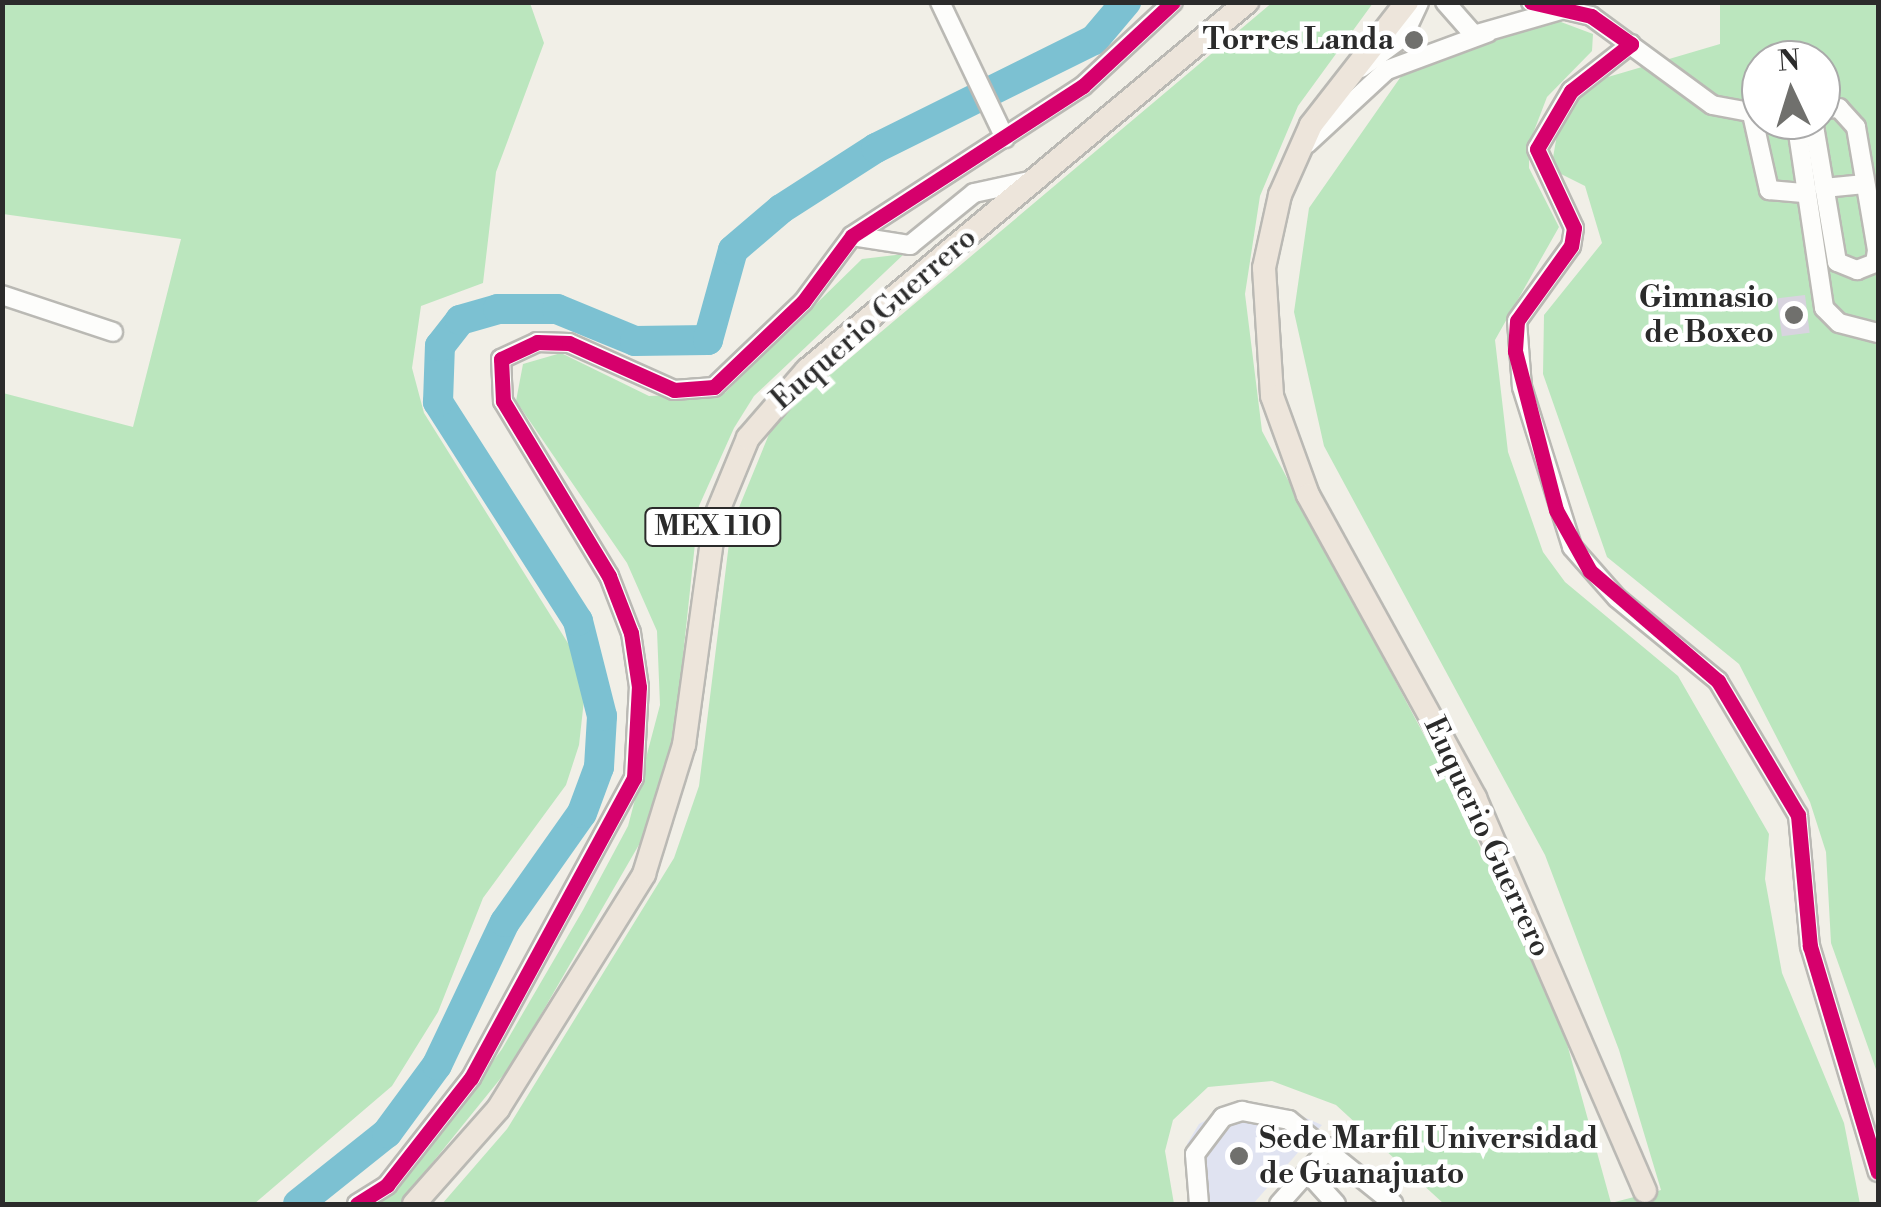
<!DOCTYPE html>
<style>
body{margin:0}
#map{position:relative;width:1881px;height:1207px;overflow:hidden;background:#f1efe7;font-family:"Libre Bodoni",serif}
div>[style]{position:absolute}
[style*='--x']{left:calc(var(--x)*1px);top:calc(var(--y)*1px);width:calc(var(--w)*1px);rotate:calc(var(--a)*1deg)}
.built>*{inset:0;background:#e0e3f1}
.green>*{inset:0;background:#bbe6be}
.river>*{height:30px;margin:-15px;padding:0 15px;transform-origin:15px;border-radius:15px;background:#7cc1d2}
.building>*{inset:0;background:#d8d4df;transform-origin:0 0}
.roads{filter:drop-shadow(2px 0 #bab9b4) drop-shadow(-2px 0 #bab9b4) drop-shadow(0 2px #bab9b4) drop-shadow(0 -2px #bab9b4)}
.minor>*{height:18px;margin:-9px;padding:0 9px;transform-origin:9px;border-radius:9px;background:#fdfdfb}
.major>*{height:22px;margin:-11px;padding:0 11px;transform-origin:11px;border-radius:11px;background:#ede5db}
.cycleway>*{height:15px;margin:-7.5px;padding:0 7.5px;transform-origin:7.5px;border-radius:7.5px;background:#d6006c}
.dots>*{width:28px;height:28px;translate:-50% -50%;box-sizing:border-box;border:5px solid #fff;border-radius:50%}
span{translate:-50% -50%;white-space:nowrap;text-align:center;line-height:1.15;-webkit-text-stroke:9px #fff;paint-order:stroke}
.shield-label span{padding:2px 8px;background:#fff;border:2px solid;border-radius:8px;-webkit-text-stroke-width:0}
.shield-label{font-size:28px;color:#2b2b2b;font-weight:700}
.poi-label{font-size:30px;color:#2b2b2b;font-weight:700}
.right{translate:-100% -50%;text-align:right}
.left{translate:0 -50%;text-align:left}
.street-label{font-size:30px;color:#2b2b2b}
.frame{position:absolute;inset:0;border:5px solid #2b2b2b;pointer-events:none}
.north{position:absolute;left:1741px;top:40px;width:100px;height:100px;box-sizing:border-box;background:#fff;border:2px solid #aaa;border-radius:50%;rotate:356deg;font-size:28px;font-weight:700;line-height:40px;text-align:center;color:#2b2b2b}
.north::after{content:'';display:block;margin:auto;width:35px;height:45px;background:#70706d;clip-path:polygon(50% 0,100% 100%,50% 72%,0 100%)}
</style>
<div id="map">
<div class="built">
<div style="clip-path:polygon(1236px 1104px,1278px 1106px,1322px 1125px,1253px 1204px,1188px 1204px,1187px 1144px,1199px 1124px)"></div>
</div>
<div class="green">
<div style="clip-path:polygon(3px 2px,530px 3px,544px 43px,496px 172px,483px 283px,421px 306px,412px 368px,424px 413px,571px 648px,585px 691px,579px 745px,566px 785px,483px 898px,438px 1012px,392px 1086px,254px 1204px,3px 1204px,3px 393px,133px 427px,181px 239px,3px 214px)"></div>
<div style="clip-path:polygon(1273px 2px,1373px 3px,1298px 106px,1260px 196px,1245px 294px,1262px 431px,1456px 795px,1561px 1022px,1611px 1203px,1661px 1190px,1619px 1050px,1545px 855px,1324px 446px,1294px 312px,1309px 208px,1402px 75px,1553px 19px,1593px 34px,1592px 51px,1547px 97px,1529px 144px,1529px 168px,1559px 227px,1495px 340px,1508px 452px,1543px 552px,1565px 582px,1678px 676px,1769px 834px,1765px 879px,1782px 973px,1844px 1123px,1860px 1204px,1444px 1204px,1336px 1105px,1272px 1081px,1208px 1087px,1173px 1120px,1165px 1151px,1174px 1204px,442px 1204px,507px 1129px,674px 858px,699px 786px,731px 527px,774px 422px)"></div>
<div style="clip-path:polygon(evenodd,1720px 3px,1878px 3px,1878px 1075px,1831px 943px,1826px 852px,1810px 802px,1739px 664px,1607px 557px,1543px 374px,1544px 315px,1602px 243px,1585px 186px,1551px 169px,1559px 123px,1591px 82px,1720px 44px,1720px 3px,1761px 60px,1821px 60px,1821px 120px,1761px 120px,1761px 60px)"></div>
<div style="clip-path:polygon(904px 254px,754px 396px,734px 428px,699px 506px,675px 731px,644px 836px,513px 1063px,399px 1204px,374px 1204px,423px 1156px,502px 1049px,583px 910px,628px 826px,660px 705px,657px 631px,627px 563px,516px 401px,523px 364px,561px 353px,649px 396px,725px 393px,862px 259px)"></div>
</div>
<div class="river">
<div style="--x:298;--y:1204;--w:114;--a:-38.6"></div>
<div style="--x:387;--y:1133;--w:84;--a:-53.7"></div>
<div style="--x:437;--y:1065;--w:158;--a:-64.6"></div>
<div style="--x:505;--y:922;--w:133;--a:-54.8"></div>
<div style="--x:582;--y:813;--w:49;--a:-69.7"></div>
<div style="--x:599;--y:767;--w:51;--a:-86.6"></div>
<div style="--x:602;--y:716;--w:98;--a:-104.2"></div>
<div style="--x:578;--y:621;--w:260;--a:-122.6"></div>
<div style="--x:438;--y:402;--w:56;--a:-88"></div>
<div style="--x:440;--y:346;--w:33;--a:-52"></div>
<div style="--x:460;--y:320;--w:40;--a:-16"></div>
<div style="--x:498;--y:309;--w:59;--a:0"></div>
<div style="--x:557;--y:309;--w:84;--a:22.3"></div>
<div style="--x:635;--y:341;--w:73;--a:-0.8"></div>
<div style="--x:708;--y:340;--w:93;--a:-74.5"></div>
<div style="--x:733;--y:250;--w:63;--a:-40.5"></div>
<div style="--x:781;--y:209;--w:113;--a:-32.7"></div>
<div style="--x:876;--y:148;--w:243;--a:-26.4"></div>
<div style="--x:1094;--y:40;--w:50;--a:-49.9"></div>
</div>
<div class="building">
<div style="left:1805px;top:295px;width:38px;height:28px;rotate:83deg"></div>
</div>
<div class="roads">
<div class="minor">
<div style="--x:940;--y:2;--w:151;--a:64.5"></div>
<div style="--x:1445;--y:2;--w:44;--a:48.7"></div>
<div style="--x:1474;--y:35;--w:91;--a:-16"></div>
<div style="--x:1531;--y:2;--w:62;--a:13.1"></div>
<div style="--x:1591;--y:16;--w:150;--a:36.3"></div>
<div style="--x:1712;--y:105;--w:50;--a:10.4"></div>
<div style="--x:1631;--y:44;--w:76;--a:141.9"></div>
<div style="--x:1571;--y:91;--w:67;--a:120.4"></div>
<div style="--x:1537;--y:149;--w:87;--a:64.9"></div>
<div style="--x:1574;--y:228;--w:18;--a:99"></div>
<div style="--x:1571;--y:246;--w:92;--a:125.8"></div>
<div style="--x:1517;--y:321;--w:66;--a:85.7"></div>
<div style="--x:1522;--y:387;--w:168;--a:72.6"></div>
<div style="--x:1572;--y:547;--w:68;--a:48.6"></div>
<div style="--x:1617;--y:598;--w:131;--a:39.4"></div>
<div style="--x:1718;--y:681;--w:156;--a:59.2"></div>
<div style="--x:1798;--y:815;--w:132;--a:84.8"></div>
<div style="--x:1810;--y:946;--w:236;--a:73.3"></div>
<div style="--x:1361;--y:68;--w:52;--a:-36.4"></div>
<div style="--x:1403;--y:37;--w:38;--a:-65"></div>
<div style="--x:1752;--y:114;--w:78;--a:77.4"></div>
<div style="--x:1769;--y:190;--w:37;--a:5"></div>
<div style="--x:1796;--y:120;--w:190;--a:81.5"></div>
<div style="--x:1824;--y:308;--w:21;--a:45"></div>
<div style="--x:1839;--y:323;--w:40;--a:14.4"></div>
<div style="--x:1813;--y:120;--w:144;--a:80.4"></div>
<div style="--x:1837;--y:262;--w:22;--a:22"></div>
<div style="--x:1857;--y:270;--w:19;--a:-21"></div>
<div style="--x:1875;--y:263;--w:13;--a:-81"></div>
<div style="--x:1877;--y:250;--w:125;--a:-99.7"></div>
<div style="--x:1856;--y:127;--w:25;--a:-132"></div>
<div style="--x:1839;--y:108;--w:18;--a:177"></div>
<div style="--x:1307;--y:144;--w:109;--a:-42.8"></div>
<div style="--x:1387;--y:70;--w:107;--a:-20.3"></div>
<div style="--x:1824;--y:188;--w:41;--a:-5.6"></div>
<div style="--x:852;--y:236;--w:59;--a:8.8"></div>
<div style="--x:910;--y:245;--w:82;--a:-39.1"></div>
<div style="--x:974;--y:193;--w:61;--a:-12.2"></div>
<div style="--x:2;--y:295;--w:117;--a:18.4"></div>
<div style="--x:1307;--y:1172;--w:43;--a:47.8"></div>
<div style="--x:357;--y:1204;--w:36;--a:-32"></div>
<div style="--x:387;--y:1185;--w:136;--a:-51.9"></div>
<div style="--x:471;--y:1078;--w:341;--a:-61.5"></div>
<div style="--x:634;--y:778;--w:91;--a:-86.9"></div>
<div style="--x:639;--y:687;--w:55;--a:-98.4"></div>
<div style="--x:631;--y:633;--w:61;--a:-111.1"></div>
<div style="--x:609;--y:576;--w:205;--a:-121.2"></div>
<div style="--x:503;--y:401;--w:42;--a:-92.7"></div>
<div style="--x:501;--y:359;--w:40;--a:-25"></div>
<div style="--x:537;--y:342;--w:32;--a:2"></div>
<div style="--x:569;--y:343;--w:115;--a:24.1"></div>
<div style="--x:674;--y:390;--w:40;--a:-4.3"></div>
<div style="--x:714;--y:387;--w:123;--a:-43.7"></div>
<div style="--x:803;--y:302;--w:82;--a:-53.4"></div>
<div style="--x:852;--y:236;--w:275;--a:-33"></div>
<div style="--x:1083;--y:86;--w:123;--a:-43"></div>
<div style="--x:1199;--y:1204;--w:50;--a:-94.6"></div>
<div style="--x:1195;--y:1154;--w:46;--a:-52.9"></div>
<div style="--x:1223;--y:1117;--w:20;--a:-18"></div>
<div style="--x:1242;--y:1111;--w:48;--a:10.8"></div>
<div style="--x:1289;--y:1120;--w:134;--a:38.7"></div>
<div style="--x:1279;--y:1204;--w:76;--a:-48.2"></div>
</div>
<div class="major">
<div style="--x:1407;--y:2;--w:156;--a:128"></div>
<div style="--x:1311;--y:125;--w:77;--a:113.9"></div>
<div style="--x:1280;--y:195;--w:75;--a:102.4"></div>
<div style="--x:1264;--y:268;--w:128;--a:86.4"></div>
<div style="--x:1272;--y:396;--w:105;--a:70"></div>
<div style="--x:1308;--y:495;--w:346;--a:61.1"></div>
<div style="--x:1475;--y:798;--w:428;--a:66.6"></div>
<div style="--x:414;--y:1204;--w:127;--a:-48.5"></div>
<div style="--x:498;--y:1109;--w:277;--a:-58.1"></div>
<div style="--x:644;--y:874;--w:135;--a:-72.8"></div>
<div style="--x:684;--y:745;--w:229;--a:-82.2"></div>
<div style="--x:715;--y:518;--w:87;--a:-67.6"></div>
<div style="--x:748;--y:438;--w:90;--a:-49.1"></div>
<div style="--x:807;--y:370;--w:574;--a:-39.91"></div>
</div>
</div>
<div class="cycleway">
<div style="--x:1531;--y:2;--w:62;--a:13.1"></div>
<div style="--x:1591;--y:16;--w:49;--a:35"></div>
<div style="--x:1631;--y:44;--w:76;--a:141.9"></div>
<div style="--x:1571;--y:91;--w:67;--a:120.4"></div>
<div style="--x:1537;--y:149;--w:87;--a:64.9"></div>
<div style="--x:1574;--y:228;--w:18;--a:99"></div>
<div style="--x:1571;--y:246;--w:92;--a:125.8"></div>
<div style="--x:1517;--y:321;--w:30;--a:94"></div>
<div style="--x:1515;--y:351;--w:164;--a:75.5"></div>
<div style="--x:1556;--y:510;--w:70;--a:60.9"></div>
<div style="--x:1590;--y:571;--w:169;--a:40.7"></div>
<div style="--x:1718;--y:681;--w:156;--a:59.2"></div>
<div style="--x:1798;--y:815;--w:132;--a:84.8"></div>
<div style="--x:1810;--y:946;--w:236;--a:73.3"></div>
<div style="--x:357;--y:1204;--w:36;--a:-32"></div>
<div style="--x:387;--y:1185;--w:136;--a:-51.9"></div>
<div style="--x:471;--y:1078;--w:341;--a:-61.5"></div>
<div style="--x:634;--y:778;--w:91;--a:-86.9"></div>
<div style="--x:639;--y:687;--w:55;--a:-98.4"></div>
<div style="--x:631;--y:633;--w:61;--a:-111.1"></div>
<div style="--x:609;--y:576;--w:205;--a:-121.2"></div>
<div style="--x:503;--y:401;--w:42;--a:-92.7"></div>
<div style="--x:501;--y:359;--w:40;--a:-25"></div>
<div style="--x:537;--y:342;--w:32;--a:2"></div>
<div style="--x:569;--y:343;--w:115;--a:24.1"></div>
<div style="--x:674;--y:390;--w:40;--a:-4.3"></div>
<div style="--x:714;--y:387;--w:123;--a:-43.7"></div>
<div style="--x:803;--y:302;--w:82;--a:-53.4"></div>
<div style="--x:852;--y:236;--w:275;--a:-33"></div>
<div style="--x:1083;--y:86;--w:123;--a:-43"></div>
</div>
<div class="dots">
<div style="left:1414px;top:40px;background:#70706d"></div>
<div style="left:1794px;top:315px;background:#70706d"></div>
<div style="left:1239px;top:1156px;background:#70706d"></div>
</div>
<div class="shield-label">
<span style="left:713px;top:527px">MEX 110</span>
</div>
<div class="poi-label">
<span class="right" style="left:1394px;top:40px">Torres Landa</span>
<span class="right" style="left:1774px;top:315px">Gimnasio<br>de Boxeo</span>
<span class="left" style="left:1259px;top:1156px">Sede Marfil Universidad<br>de Guanajuato</span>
</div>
<div class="street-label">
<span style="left:874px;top:319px;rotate:-41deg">Euquerio Guerrero</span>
<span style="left:1487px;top:837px;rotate:65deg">Euquerio Guerrero</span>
</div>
<div class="frame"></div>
<div class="north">N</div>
</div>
